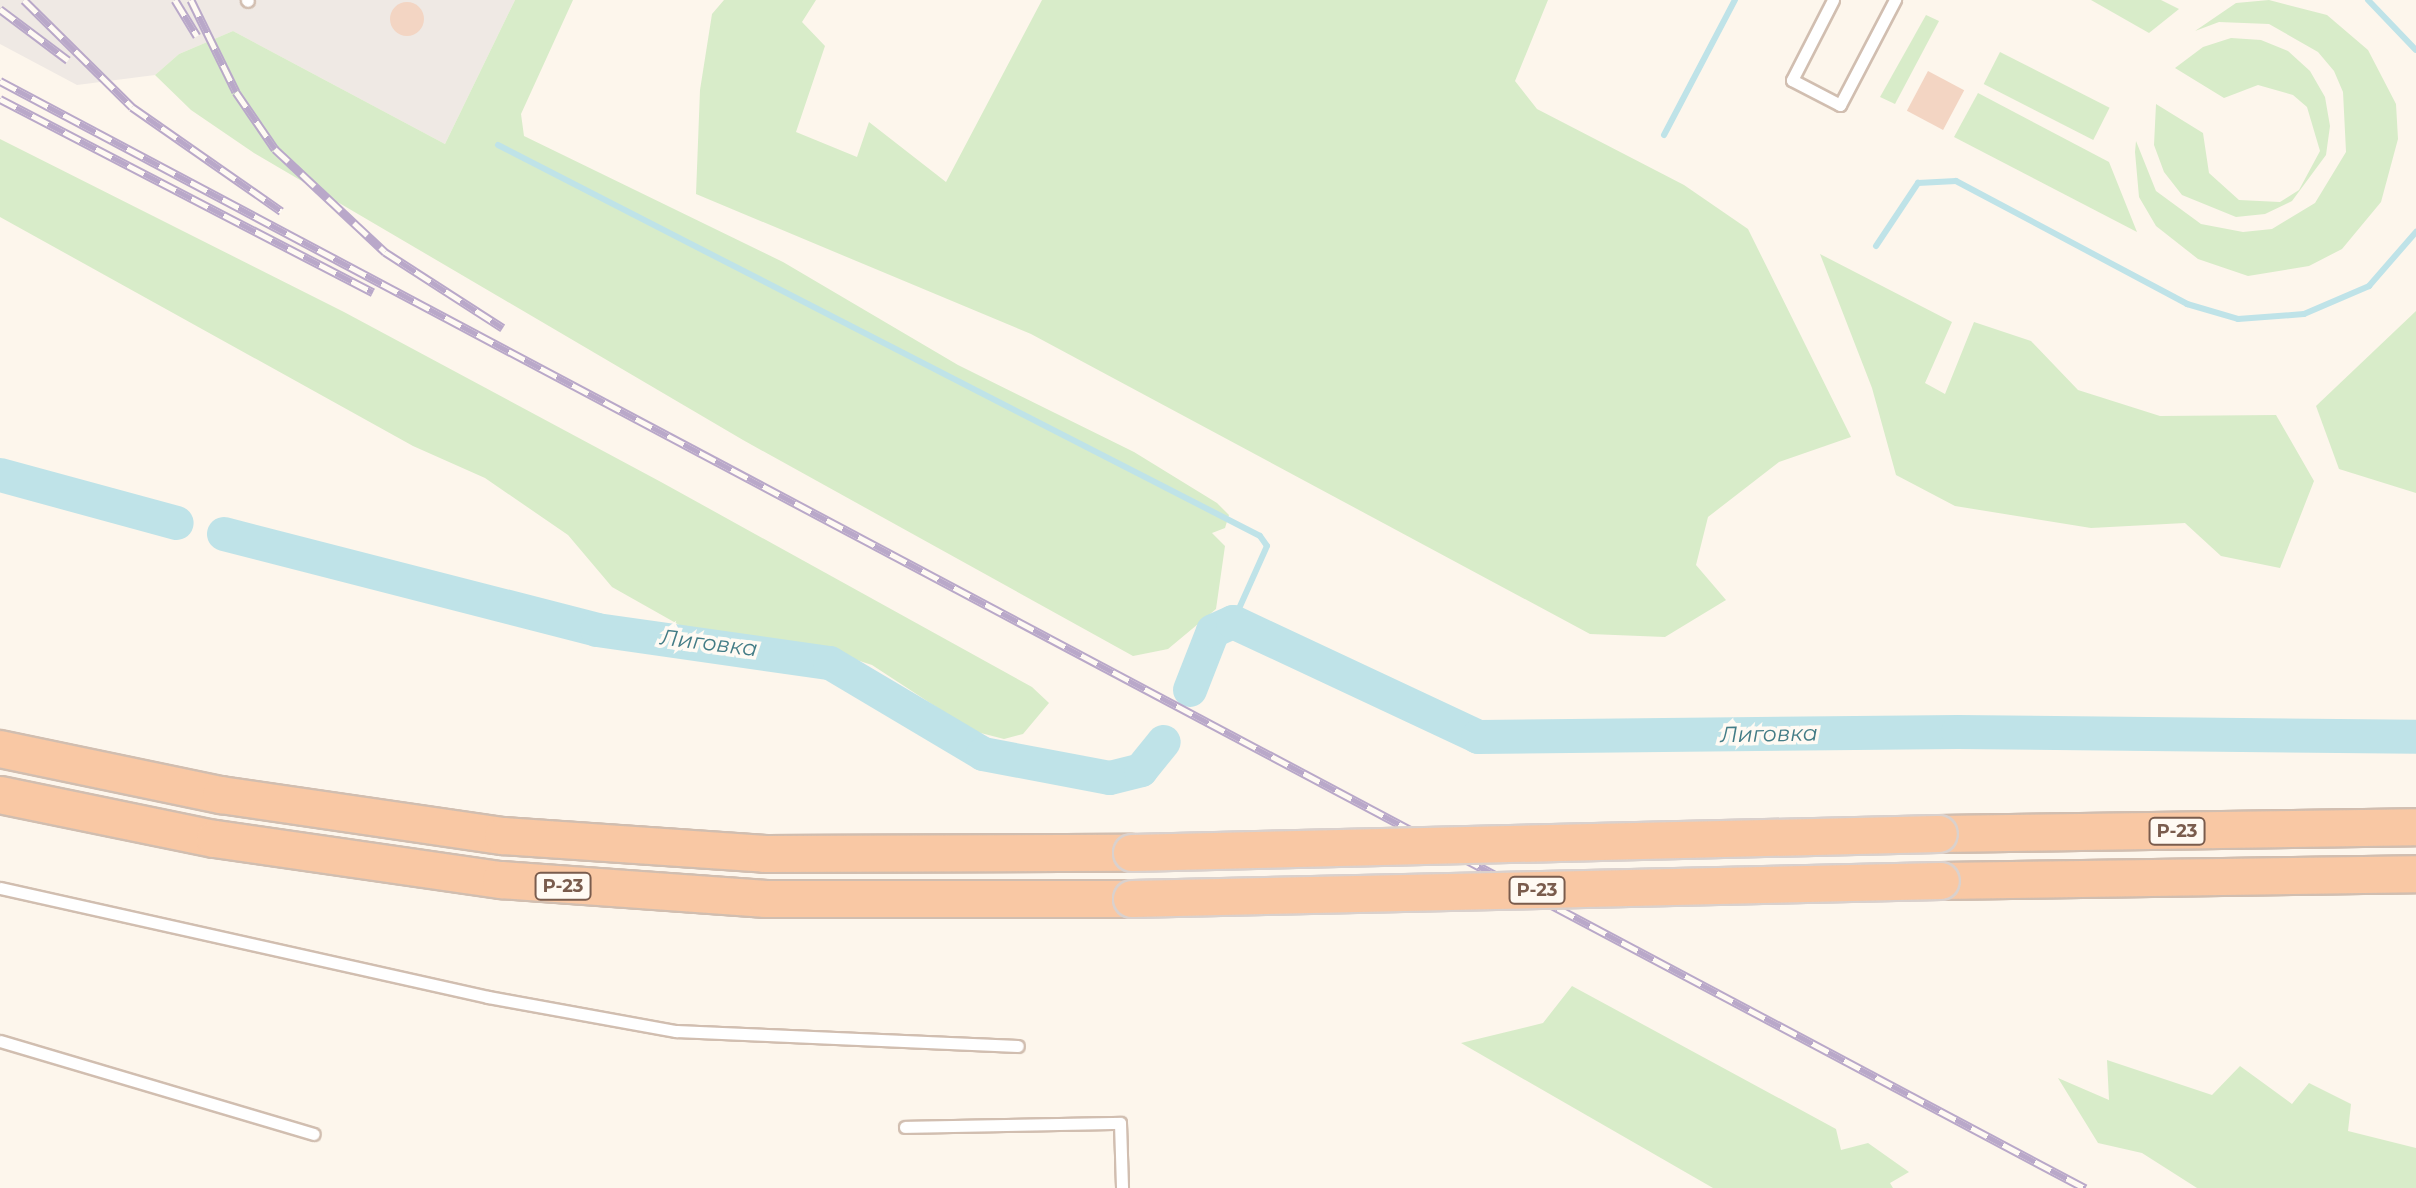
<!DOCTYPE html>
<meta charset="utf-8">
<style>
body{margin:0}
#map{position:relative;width:2416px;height:1188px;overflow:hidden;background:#fdf6ec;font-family:Montserrat,sans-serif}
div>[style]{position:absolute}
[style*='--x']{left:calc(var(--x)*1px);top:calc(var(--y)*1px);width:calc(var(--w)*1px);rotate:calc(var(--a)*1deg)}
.industrial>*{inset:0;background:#efe9e4}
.green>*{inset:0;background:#d8ecc9;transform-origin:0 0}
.stream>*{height:6px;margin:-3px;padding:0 3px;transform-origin:3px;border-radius:3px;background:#bfe3e8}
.river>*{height:34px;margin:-17px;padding:0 17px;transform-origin:17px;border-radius:17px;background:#bfe3e8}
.building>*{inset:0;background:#f3d5c3;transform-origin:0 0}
.round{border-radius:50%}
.roads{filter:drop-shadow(2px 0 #d1beb0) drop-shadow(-2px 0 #d1beb0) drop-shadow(0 2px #d1beb0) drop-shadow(0 -2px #d1beb0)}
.service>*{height:11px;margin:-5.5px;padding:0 5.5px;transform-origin:5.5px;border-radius:5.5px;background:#fff}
.trunk>*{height:36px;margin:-18px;padding:0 18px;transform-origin:18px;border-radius:18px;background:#f9c8a4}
.rail>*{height:9px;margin-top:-4.5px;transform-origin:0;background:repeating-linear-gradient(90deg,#fffaf3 0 18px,#b9a8c9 0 36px);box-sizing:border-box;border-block:2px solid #b9a8c9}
.bridges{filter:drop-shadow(2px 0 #dad1cd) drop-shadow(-2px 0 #dad1cd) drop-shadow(0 2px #dad1cd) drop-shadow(0 -2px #dad1cd)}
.trunk-bridge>*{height:36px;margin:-18px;padding:0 18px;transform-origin:18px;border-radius:18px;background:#f9c8a4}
span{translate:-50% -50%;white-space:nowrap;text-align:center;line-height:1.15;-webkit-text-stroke:7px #fffaf3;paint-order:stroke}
.shield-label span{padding:2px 6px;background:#fffaf3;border:2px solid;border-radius:6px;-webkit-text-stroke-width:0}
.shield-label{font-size:18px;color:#7a5c4d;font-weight:700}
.water-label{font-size:22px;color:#437c86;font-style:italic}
</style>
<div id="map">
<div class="industrial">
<div style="clip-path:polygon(0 0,515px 0,445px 144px,233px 31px,179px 54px,155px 75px,77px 85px,0 44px)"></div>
</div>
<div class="green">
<div style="clip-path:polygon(515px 0,573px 0,521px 114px,524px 136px,783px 262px,958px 365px,1134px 452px,1217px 503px,1229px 515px,1225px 528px,1212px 533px,1225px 546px,1216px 609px,1168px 649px,1133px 656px,743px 440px,254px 153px,191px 110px,155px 75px,179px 54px,233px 31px,445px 144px)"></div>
<div style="clip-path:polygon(724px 0,816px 0,802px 22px,825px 46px,796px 132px,857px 157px,869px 122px,946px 182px,1042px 0,1548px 0,1515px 81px,1537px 109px,1684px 185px,1748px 229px,1851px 437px,1779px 462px,1708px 517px,1696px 565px,1726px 600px,1665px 637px,1590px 634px,1031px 334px,696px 194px,700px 90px,712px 14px)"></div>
<div style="clip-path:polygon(2091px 0,2161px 0,2179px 9px,2149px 33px)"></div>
<div style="clip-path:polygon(2269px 0,2327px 15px,2368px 50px,2396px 104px,2398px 139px,2381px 202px,2342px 249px,2309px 266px,2248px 276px,2198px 259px,2156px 226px,2139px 197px,2135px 152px,2136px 141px,2156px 191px,2201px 224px,2243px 232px,2272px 229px,2315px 203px,2346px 152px,2343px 92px,2334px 71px,2318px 52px,2269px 24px,2219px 22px,2195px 31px,2236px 3px)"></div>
<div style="clip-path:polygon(1926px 15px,1939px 21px,1895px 104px,1880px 97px)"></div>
<div style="clip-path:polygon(2231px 38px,2261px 40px,2288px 51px,2310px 71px,2325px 97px,2330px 126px,2326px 155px,2292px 201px,2265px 214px,2236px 217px,2182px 195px,2164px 172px,2154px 145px,2156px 104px,2203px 133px,2209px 173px,2239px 200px,2280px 202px,2299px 190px,2320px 151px,2307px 107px,2293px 95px,2258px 85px,2224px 98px,2175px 68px,2203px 47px)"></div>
<div style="left:2000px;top:52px;width:123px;height:36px;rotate:27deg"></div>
<div style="clip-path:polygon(1978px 93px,2109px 162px,2137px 232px,1954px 137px)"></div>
<div style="clip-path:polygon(0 139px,344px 312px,661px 482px,1032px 687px,1049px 703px,1023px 734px,1004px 739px,973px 731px,872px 665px,820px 648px,690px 631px,612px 587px,568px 535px,485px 478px,413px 446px,0 217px)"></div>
<div style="clip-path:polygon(1820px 254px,1952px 322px,1925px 383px,1945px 394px,1974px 322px,2031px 341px,2078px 390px,2160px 416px,2276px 415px,2314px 481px,2280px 568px,2221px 556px,2185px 523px,2091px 528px,1955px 506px,1896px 475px,1872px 388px)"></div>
<div style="clip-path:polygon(2416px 311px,2416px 493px,2339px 469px,2316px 406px)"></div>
<div style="clip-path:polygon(1572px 986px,1836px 1129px,1841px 1150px,1868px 1143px,1909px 1172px,1890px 1183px,1893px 1188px,1713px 1188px,1461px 1043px,1543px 1023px)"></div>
<div style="clip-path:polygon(2107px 1060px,2212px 1095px,2240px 1066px,2292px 1104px,2309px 1083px,2351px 1104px,2348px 1131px,2416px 1148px,2416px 1188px,2197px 1188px,2142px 1153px,2098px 1143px,2058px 1078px,2109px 1100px)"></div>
</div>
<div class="stream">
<div style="--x:2368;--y:0;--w:69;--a:46.2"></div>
<div style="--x:1664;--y:135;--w:153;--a:-62.3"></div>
<div style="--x:498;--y:145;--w:856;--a:27.16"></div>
<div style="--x:1260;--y:536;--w:12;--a:55"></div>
<div style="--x:1267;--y:546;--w:83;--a:114.1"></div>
<div style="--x:1876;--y:246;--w:76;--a:-56.3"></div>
<div style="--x:1918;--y:183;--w:38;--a:-3"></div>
<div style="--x:1956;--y:181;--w:262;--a:28"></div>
<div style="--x:2187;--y:304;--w:53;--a:16.4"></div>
<div style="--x:2238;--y:319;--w:66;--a:-4.3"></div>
<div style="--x:2304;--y:314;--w:71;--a:-23.3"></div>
<div style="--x:2369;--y:286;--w:72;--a:-49"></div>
</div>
<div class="river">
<div style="--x:0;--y:475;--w:183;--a:15.2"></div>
<div style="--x:224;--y:534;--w:385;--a:14.4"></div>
<div style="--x:597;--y:630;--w:235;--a:8.1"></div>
<div style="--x:830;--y:663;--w:178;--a:30.7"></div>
<div style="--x:983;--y:754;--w:129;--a:10.7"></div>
<div style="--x:1110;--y:778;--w:32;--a:-14"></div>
<div style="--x:1141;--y:770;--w:36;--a:-51"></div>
<div style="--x:1190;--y:690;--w:63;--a:-68.7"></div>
<div style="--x:1213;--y:631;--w:22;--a:-24"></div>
<div style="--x:1233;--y:622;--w:271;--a:25.1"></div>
<div style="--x:1478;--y:737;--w:480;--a:-0.6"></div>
<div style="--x:1958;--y:732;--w:458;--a:0.6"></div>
</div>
<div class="building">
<div class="round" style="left:390px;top:2px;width:34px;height:34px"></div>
<div style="left:1928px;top:71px;width:41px;height:45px;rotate:28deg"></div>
</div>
<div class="roads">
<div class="service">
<div style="--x:247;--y:0;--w:1;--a:45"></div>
<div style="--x:1833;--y:0;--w:90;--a:117.1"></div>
<div style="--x:1792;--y:80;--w:54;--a:27.5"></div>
<div style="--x:1840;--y:105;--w:119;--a:-62.4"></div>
<div style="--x:0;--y:888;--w:500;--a:12.59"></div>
<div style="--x:488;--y:997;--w:191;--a:10.3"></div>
<div style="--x:676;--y:1031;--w:342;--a:2.5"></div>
<div style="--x:0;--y:1041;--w:327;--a:16.5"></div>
<div style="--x:905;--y:1127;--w:215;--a:-1.1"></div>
<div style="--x:1120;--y:1123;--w:65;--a:88.2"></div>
</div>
<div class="trunk">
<div style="--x:0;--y:749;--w:226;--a:11.8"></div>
<div style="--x:221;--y:795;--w:285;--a:8.3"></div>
<div style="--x:503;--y:836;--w:263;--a:3.9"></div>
<div style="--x:765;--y:854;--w:367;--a:-0.2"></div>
<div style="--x:0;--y:795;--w:219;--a:11.6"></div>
<div style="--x:215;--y:839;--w:289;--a:8.2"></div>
<div style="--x:501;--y:880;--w:266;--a:4.1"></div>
<div style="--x:766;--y:899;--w:366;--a:0"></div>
<div style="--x:1939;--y:834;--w:477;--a:-0.8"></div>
<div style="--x:1941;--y:881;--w:475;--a:-0.8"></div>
</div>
</div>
<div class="rail">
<div style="--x:24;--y:0;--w:152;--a:44.7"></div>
<div style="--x:132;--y:107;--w:182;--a:34.9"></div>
<div style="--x:175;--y:0;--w:42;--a:58.6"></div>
<div style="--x:191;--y:0;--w:102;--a:63.9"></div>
<div style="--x:236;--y:92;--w:69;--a:55.6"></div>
<div style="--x:275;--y:149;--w:151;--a:43.1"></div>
<div style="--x:385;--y:252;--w:140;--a:32.8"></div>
<div style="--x:0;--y:9;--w:85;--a:36.9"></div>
<div style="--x:0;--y:81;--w:2361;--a:27.97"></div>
<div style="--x:0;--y:99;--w:420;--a:27.4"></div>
</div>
<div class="bridges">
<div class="trunk-bridge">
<div style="--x:1132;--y:853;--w:807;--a:-1.35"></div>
<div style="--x:1132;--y:899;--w:809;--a:-1.27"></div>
</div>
</div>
<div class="shield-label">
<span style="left:2177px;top:831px">Р-23</span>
<span style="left:563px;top:886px">Р-23</span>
<span style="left:1537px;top:890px">Р-23</span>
</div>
<div class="water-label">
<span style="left:709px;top:643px;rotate:7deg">Лиговка</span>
<span style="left:1769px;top:734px;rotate:-1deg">Лиговка</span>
</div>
</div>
